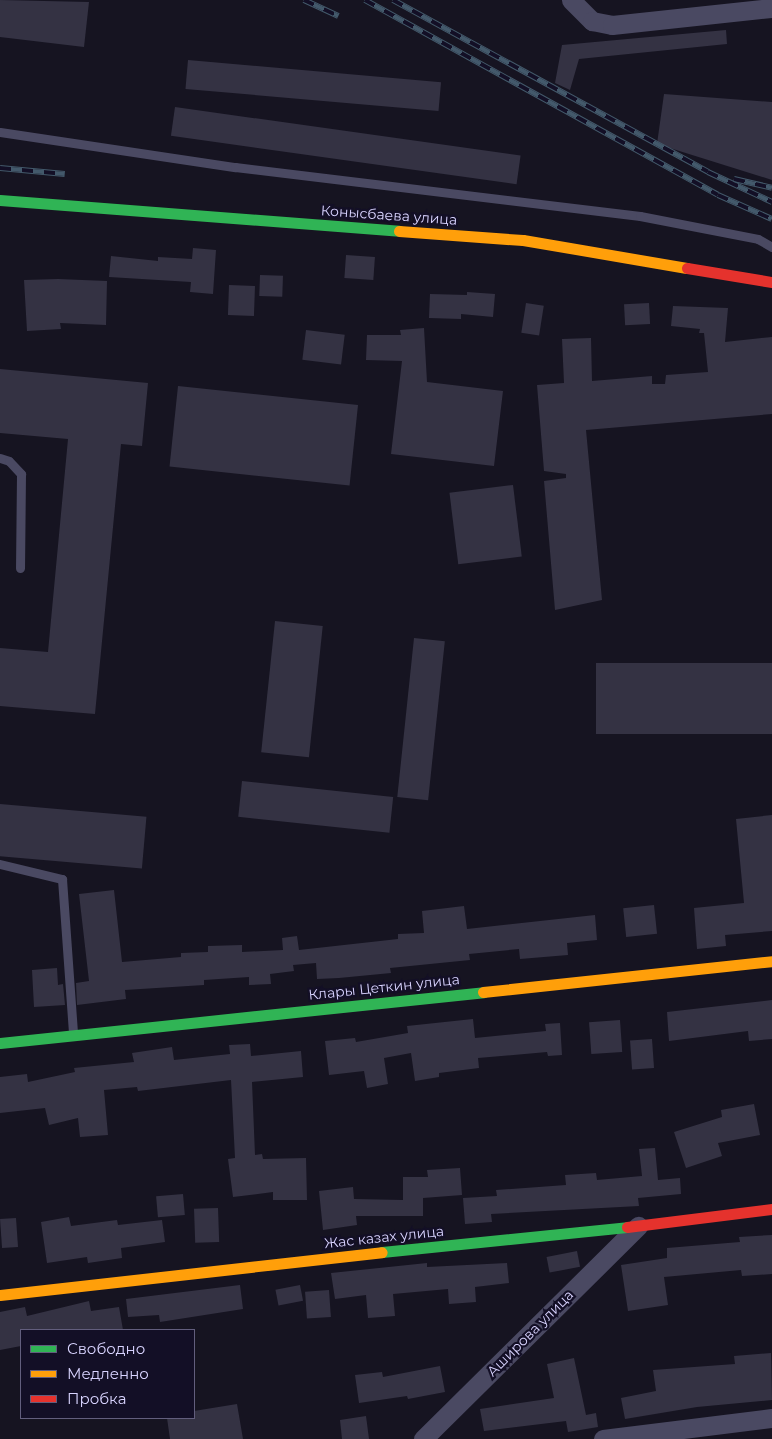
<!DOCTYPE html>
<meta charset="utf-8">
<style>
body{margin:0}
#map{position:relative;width:772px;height:1439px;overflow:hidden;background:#161421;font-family:Montserrat,sans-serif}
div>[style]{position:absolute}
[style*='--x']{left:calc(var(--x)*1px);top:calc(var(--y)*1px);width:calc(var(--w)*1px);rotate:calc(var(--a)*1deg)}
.building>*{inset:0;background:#343243;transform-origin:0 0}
.lane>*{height:9px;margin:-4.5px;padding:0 4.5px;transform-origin:4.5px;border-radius:4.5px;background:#4a4962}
.street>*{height:19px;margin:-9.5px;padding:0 9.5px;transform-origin:9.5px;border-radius:9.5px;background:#4a4962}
.fast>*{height:11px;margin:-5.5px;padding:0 5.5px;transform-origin:5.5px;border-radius:5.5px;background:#30b455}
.slow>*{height:11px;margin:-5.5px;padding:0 5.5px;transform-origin:5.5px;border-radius:5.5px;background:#ff9f0a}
.jam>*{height:11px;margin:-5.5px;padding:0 5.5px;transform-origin:5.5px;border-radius:5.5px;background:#e5322d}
.rail>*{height:5.5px;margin-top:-2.75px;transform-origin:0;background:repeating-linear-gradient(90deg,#130f26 0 11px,#43596b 0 22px);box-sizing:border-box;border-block:1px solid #43596b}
span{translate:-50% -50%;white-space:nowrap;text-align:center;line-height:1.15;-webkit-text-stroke:4.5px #130f26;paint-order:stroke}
.street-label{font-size:14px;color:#d9d4ff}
.legend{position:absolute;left:20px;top:1329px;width:175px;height:90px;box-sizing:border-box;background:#130f26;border:1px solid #625e7d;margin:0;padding:6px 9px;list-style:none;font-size:15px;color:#d9d4ff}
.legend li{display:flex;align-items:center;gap:10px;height:25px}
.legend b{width:25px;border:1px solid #625e7d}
</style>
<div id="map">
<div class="building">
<div style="clip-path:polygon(0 0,89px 2px,84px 47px,0 37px)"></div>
<div style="clip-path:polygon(726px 30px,727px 44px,579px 59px,570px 90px,555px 83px,562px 45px)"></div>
<div style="left:188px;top:60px;width:254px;height:29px;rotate:5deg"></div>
<div style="clip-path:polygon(664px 94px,772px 102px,772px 180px,657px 144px)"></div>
<div style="left:175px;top:107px;width:349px;height:29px;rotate:8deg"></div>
<div style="clip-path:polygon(193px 248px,216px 250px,213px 294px,190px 292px,191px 282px,109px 277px,111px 256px,158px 261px,158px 257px,192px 259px)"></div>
<div style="left:346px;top:255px;width:29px;height:23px;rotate:4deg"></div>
<div style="left:260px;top:275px;width:23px;height:21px;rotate:2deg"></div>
<div style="clip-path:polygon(58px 279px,107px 281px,106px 325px,60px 323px,61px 329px,27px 331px,24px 280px)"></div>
<div style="left:229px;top:285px;width:26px;height:30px;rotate:2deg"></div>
<div style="clip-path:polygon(467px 292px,495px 294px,493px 317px,461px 314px,461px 319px,429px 318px,430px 294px,467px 295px)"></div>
<div style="left:526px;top:303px;width:18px;height:30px;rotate:9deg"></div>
<div style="left:649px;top:303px;width:21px;height:25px;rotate:87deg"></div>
<div style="clip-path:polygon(673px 306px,728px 308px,725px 342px,772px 337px,772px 414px,586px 430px,602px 600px,555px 610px,544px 481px,566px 478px,566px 474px,544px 471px,537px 385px,564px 383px,562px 339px,591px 338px,592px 381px,652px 376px,652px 384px,665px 384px,666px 375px,708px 372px,704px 333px,699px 333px,700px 329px,671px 326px)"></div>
<div style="clip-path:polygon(424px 328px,427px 382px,503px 391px,494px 466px,391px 454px,402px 361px,366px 360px,367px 335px,401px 335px,400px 330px)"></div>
<div style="left:306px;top:330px;width:39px;height:30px;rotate:7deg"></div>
<div style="clip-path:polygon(0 369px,148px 383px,142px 446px,121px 444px,95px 714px,0 706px,0 648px,48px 652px,68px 439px,0 433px)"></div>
<div style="left:178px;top:386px;width:181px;height:81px;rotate:6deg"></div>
<div style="left:513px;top:485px;width:72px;height:64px;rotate:83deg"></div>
<div style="left:275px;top:621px;width:48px;height:132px;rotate:6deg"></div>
<div style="left:414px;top:638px;width:31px;height:160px;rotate:6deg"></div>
<div style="left:772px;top:663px;width:71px;height:176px;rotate:90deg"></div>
<div style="left:242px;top:781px;width:152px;height:36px;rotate:6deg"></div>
<div style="left:0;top:804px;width:147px;height:52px;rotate:5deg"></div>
<div style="clip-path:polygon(772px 815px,772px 931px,725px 935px,726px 946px,697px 949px,694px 908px,744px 903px,736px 819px)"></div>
<div style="clip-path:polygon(114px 890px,122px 962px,181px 957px,181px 953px,208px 952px,208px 946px,242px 945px,242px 952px,283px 950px,282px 938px,297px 936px,299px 950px,398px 939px,398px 934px,424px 933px,422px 911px,464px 906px,467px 929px,595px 915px,597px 940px,567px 943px,568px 955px,520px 959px,519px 949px,469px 954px,470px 960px,390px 968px,391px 973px,339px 978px,317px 979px,316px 963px,293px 965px,294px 971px,270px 974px,271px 984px,249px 985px,249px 977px,204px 980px,204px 985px,125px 990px,126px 999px,77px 1005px,76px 983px,89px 981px,79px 894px)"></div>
<div style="left:654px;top:905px;width:29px;height:31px;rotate:84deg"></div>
<div style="clip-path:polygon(57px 968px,58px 985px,63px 984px,65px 1005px,34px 1007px,32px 970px)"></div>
<div style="clip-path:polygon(772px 1000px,772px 1039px,749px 1041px,748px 1031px,669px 1041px,667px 1012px)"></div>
<div style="clip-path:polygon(473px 1019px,475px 1038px,546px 1031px,545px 1024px,560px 1023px,562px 1055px,548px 1056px,547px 1052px,478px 1058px,479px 1068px,439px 1073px,439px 1077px,415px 1081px,411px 1053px,384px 1058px,388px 1084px,367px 1088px,364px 1071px,329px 1075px,325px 1041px,355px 1038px,356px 1042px,408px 1033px,407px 1026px)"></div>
<div style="left:620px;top:1020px;width:32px;height:31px;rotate:86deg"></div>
<div style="left:652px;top:1039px;width:29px;height:22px;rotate:86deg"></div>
<div style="clip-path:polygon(250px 1044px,251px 1056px,301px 1051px,303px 1077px,252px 1082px,255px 1155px,262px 1154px,263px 1159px,306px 1158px,307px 1200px,273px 1200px,273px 1192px,233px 1197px,228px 1159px,235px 1158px,231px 1080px,138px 1091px,137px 1087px,104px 1090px,108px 1135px,80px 1137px,78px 1118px,49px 1125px,45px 1108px,0 1113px,0 1077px,27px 1074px,28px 1082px,75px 1072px,74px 1068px,134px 1062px,132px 1053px,172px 1047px,174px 1060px,230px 1054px,229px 1045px)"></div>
<div style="clip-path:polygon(754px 1104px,760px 1135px,718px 1143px,722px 1156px,686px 1168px,674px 1132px,722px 1117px,721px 1110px)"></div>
<div style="clip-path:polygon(655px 1148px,658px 1180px,680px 1178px,681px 1194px,638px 1198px,639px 1206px,491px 1214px,492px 1222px,465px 1224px,463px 1198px,497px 1196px,496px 1190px,566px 1185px,565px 1175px,596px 1173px,597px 1180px,642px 1176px,639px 1149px)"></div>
<div style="clip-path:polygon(460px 1168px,462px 1195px,423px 1198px,423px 1216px,356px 1216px,357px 1225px,323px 1230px,319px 1191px,353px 1187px,354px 1199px,403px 1200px,403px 1177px,428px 1177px,427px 1170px)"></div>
<div style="left:183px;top:1194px;width:21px;height:27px;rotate:85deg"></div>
<div style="left:218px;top:1208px;width:34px;height:24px;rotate:88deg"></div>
<div style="clip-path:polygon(69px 1217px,71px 1226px,117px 1220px,118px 1225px,162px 1220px,165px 1242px,121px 1248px,122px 1258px,88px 1263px,87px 1257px,47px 1263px,41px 1222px)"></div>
<div style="left:16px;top:1218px;width:29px;height:16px;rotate:86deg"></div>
<div style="clip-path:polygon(772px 1235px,772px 1274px,742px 1276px,741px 1270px,664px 1277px,668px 1305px,628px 1311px,621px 1265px,667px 1258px,667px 1248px,740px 1242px,739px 1237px)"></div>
<div style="left:577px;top:1251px;width:16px;height:31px;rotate:79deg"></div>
<div style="clip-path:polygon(427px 1263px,427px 1267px,507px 1263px,509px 1283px,475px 1287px,476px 1302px,449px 1304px,448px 1289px,393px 1294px,395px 1316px,368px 1318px,366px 1295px,335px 1299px,331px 1273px)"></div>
<div style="clip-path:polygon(240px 1285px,243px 1309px,160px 1322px,159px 1315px,128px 1317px,126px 1299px)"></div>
<div style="left:300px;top:1285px;width:16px;height:25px;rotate:79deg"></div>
<div style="left:329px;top:1290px;width:27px;height:24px;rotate:86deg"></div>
<div style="clip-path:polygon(89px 1301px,91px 1311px,119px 1307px,123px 1330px,21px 1330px,21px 1346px,0 1350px,0 1312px,25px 1307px,27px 1316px)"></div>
<div style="clip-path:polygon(771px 1353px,772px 1400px,697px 1407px,625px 1419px,621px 1398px,656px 1391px,653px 1370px,735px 1364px,734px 1356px)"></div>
<div style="clip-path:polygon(574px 1358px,586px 1415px,596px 1413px,598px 1427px,568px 1432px,566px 1421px,484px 1431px,480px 1409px,554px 1398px,547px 1364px)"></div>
<div style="clip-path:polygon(440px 1366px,445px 1392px,408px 1399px,407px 1396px,359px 1403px,355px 1375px,382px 1372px,383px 1377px)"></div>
<div style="clip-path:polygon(237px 1404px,243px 1439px,170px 1439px,167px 1418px,194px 1418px,194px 1411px)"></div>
<div style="clip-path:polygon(366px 1416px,369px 1439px,342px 1439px,340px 1420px)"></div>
</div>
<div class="lane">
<div style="--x:0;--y:132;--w:238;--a:8.5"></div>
<div style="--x:235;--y:167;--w:408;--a:6.9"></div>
<div style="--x:640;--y:216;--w:120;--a:11"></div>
<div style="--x:758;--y:239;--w:16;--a:30"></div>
<div style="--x:0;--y:458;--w:9;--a:18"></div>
<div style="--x:9;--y:461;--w:18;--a:47"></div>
<div style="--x:21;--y:474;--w:94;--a:90.6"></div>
<div style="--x:0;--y:864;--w:64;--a:13.6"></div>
<div style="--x:62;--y:879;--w:153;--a:85.9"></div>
</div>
<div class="street">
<div style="--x:571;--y:0;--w:30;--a:45"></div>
<div style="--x:592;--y:21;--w:20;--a:11"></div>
<div style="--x:612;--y:25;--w:161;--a:-6.1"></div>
<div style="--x:423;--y:1439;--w:303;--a:-44.7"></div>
<div style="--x:603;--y:1439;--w:170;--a:-7.1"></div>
</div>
<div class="fast">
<div style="--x:0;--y:200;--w:400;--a:4.4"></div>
<div style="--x:0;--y:1043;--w:486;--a:-6"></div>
<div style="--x:382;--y:1252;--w:246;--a:-5.8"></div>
</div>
<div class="slow">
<div style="--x:399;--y:231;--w:124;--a:4.2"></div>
<div style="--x:523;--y:240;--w:166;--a:9.7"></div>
<div style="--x:483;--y:992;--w:291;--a:-6.1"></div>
<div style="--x:0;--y:1295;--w:384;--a:-6.4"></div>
</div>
<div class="jam">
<div style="--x:687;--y:268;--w:86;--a:9.4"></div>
<div style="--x:627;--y:1227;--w:146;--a:-7.1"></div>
</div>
<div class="rail">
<div style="--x:304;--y:0;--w:38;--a:25"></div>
<div style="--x:365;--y:0;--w:403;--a:28.9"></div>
<div style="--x:718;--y:195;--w:59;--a:24"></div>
<div style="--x:393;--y:0;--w:359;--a:28.6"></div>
<div style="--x:708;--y:172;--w:71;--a:25.1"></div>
<div style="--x:0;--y:168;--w:65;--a:5.3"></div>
<div style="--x:734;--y:179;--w:39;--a:13"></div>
</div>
<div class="street-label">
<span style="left:389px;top:215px;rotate:4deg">Конысбаева улица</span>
<span style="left:384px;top:987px;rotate:-6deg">Клары Цеткин улица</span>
<span style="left:384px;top:1237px;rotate:-6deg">Жас казах улица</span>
<span style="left:530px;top:1333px;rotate:-45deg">Аширова улица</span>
</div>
<ul class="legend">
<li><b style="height:6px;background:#30b455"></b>Свободно</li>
<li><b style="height:6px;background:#ff9f0a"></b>Медленно</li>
<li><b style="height:6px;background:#e5322d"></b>Пробка</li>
</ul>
</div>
